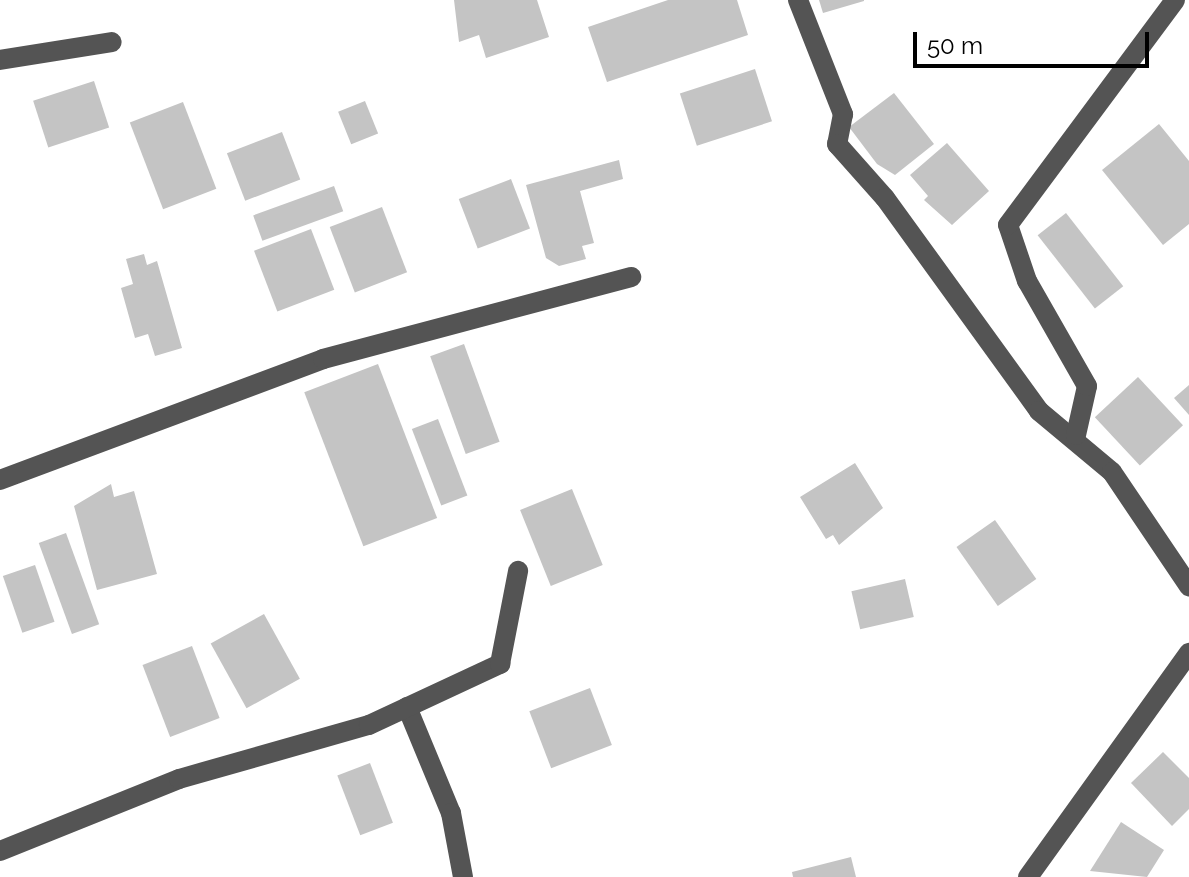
<!DOCTYPE html>
<style>
body{margin:0}
#map{position:relative;width:1189px;height:877px;overflow:hidden;background:#fff;font-family:Raleway,sans-serif}
div>[style]{position:absolute}
[style*='--x']{left:calc(var(--x)*1px);top:calc(var(--y)*1px);width:calc(var(--w)*1px);rotate:calc(var(--a)*1deg)}
.building>*{inset:0;background:#c4c4c4;transform-origin:0 0}
.minor>*{height:20px;margin:-10px;padding:0 10px;transform-origin:10px;border-radius:10px;background:#545454}
span{translate:-50% -50%;white-space:nowrap;text-align:center;line-height:1.15;-webkit-text-stroke:8px #fff;paint-order:stroke}
.scale{position:absolute;left:913px;top:32px;width:236px;height:36px;box-sizing:border-box;border:4px solid #000;border-top:0;padding-left:10px;font-size:24px;line-height:28px;white-space:nowrap;color:#000;-webkit-text-stroke:6px #fff;paint-order:stroke}
</style>
<div id="map">
<div class="building">
<div style="clip-path:polygon(454px 0,537px 0,549px 37px,486px 58px,479px 35px,459px 42px)"></div>
<div style="clip-path:polygon(668px 0,737px 0,748px 35px,607px 82px,588px 27px)"></div>
<div style="clip-path:polygon(819px 0,864px 0,864px 1px,823px 13px)"></div>
<div style="left:755px;top:69px;width:55px;height:79px;rotate:72deg"></div>
<div style="left:94px;top:81px;width:49px;height:64px;rotate:72deg"></div>
<div style="clip-path:polygon(894px 93px,934px 144px,895px 175px,877px 164px,849px 127px)"></div>
<div style="left:365px;top:101px;width:35px;height:29px;rotate:68deg"></div>
<div style="left:183px;top:102px;width:93px;height:57px;rotate:69deg"></div>
<div style="clip-path:polygon(1159px 124px,1189px 161px,1189px 224px,1163px 245px,1102px 170px)"></div>
<div style="left:282px;top:132px;width:51px;height:59px;rotate:69deg"></div>
<div style="clip-path:polygon(947px 143px,989px 191px,952px 225px,924px 200px,928px 196px,910px 175px)"></div>
<div style="clip-path:polygon(619px 160px,623px 179px,580px 191px,594px 243px,582px 246px,586px 259px,559px 266px,546px 258px,526px 185px)"></div>
<div style="left:511px;top:179px;width:53px;height:56px;rotate:69deg"></div>
<div style="left:334px;top:186px;width:27px;height:86px;rotate:70deg"></div>
<div style="left:382px;top:207px;width:70px;height:56px;rotate:69deg"></div>
<div style="left:1066px;top:213px;width:93px;height:36px;rotate:52deg"></div>
<div style="left:311px;top:229px;width:65px;height:61px;rotate:69deg"></div>
<div style="clip-path:polygon(144px 254px,147px 265px,157px 261px,182px 348px,155px 356px,148px 334px,135px 338px,121px 288px,133px 284px,126px 259px)"></div>
<div style="left:464px;top:344px;width:104px;height:36px;rotate:70deg"></div>
<div style="left:378px;top:364px;width:165px;height:79px;rotate:69deg"></div>
<div style="left:1138px;top:377px;width:66px;height:59px;rotate:47deg"></div>
<div style="clip-path:polygon(1189px 385px,1189px 415px,1174px 398px)"></div>
<div style="left:438px;top:419px;width:82px;height:28px;rotate:69deg"></div>
<div style="clip-path:polygon(855px 463px,883px 508px,839px 545px,833px 535px,826px 539px,800px 497px)"></div>
<div style="clip-path:polygon(111px 484px,114px 497px,134px 491px,157px 574px,97px 590px,74px 506px)"></div>
<div style="left:572px;top:489px;width:82px;height:56px;rotate:68deg"></div>
<div style="left:995px;top:520px;width:72px;height:47px;rotate:55deg"></div>
<div style="left:66px;top:533px;width:97px;height:29px;rotate:70deg"></div>
<div style="left:35px;top:565px;width:60px;height:34px;rotate:71deg"></div>
<div style="left:905px;top:579px;width:39px;height:55px;rotate:77deg"></div>
<div style="left:264px;top:614px;width:74px;height:61px;rotate:61deg"></div>
<div style="left:192px;top:646px;width:77px;height:53px;rotate:69deg"></div>
<div style="left:590px;top:688px;width:61px;height:65px;rotate:69deg"></div>
<div style="clip-path:polygon(1163px 752px,1189px 778px,1189px 809px,1172px 826px,1131px 783px)"></div>
<div style="left:370px;top:763px;width:64px;height:35px;rotate:69deg"></div>
<div style="clip-path:polygon(1121px 822px,1164px 850px,1147px 877px,1090px 871px)"></div>
<div style="clip-path:polygon(851px 857px,856px 877px,793px 877px,792px 872px)"></div>
</div>
<div class="minor">
<div style="--x:798;--y:0;--w:123;--a:68.5"></div>
<div style="--x:843;--y:114;--w:31;--a:101"></div>
<div style="--x:837;--y:144;--w:72;--a:48.4"></div>
<div style="--x:885;--y:198;--w:263;--a:54.1"></div>
<div style="--x:1039;--y:411;--w:95;--a:39.9"></div>
<div style="--x:1112;--y:472;--w:138;--a:56"></div>
<div style="--x:0;--y:60;--w:113;--a:-9.1"></div>
<div style="--x:1076;--y:435;--w:50;--a:-77.3"></div>
<div style="--x:1087;--y:386;--w:121;--a:-119.7"></div>
<div style="--x:1027;--y:281;--w:59;--a:-108.7"></div>
<div style="--x:1008;--y:225;--w:280;--a:-53.4"></div>
<div style="--x:0;--y:480;--w:345;--a:-20.5"></div>
<div style="--x:323;--y:359;--w:319;--a:-14.9"></div>
<div style="--x:407;--y:707;--w:115;--a:67.5"></div>
<div style="--x:451;--y:813;--w:65;--a:79.4"></div>
<div style="--x:0;--y:851;--w:193;--a:-21.9"></div>
<div style="--x:179;--y:779;--w:198;--a:-15.9"></div>
<div style="--x:369;--y:725;--w:145;--a:-25"></div>
<div style="--x:500;--y:664;--w:95;--a:-79"></div>
<div style="--x:1028;--y:877;--w:276;--a:-54.3"></div>
</div>
<div class="scale">50 m</div>
</div>
